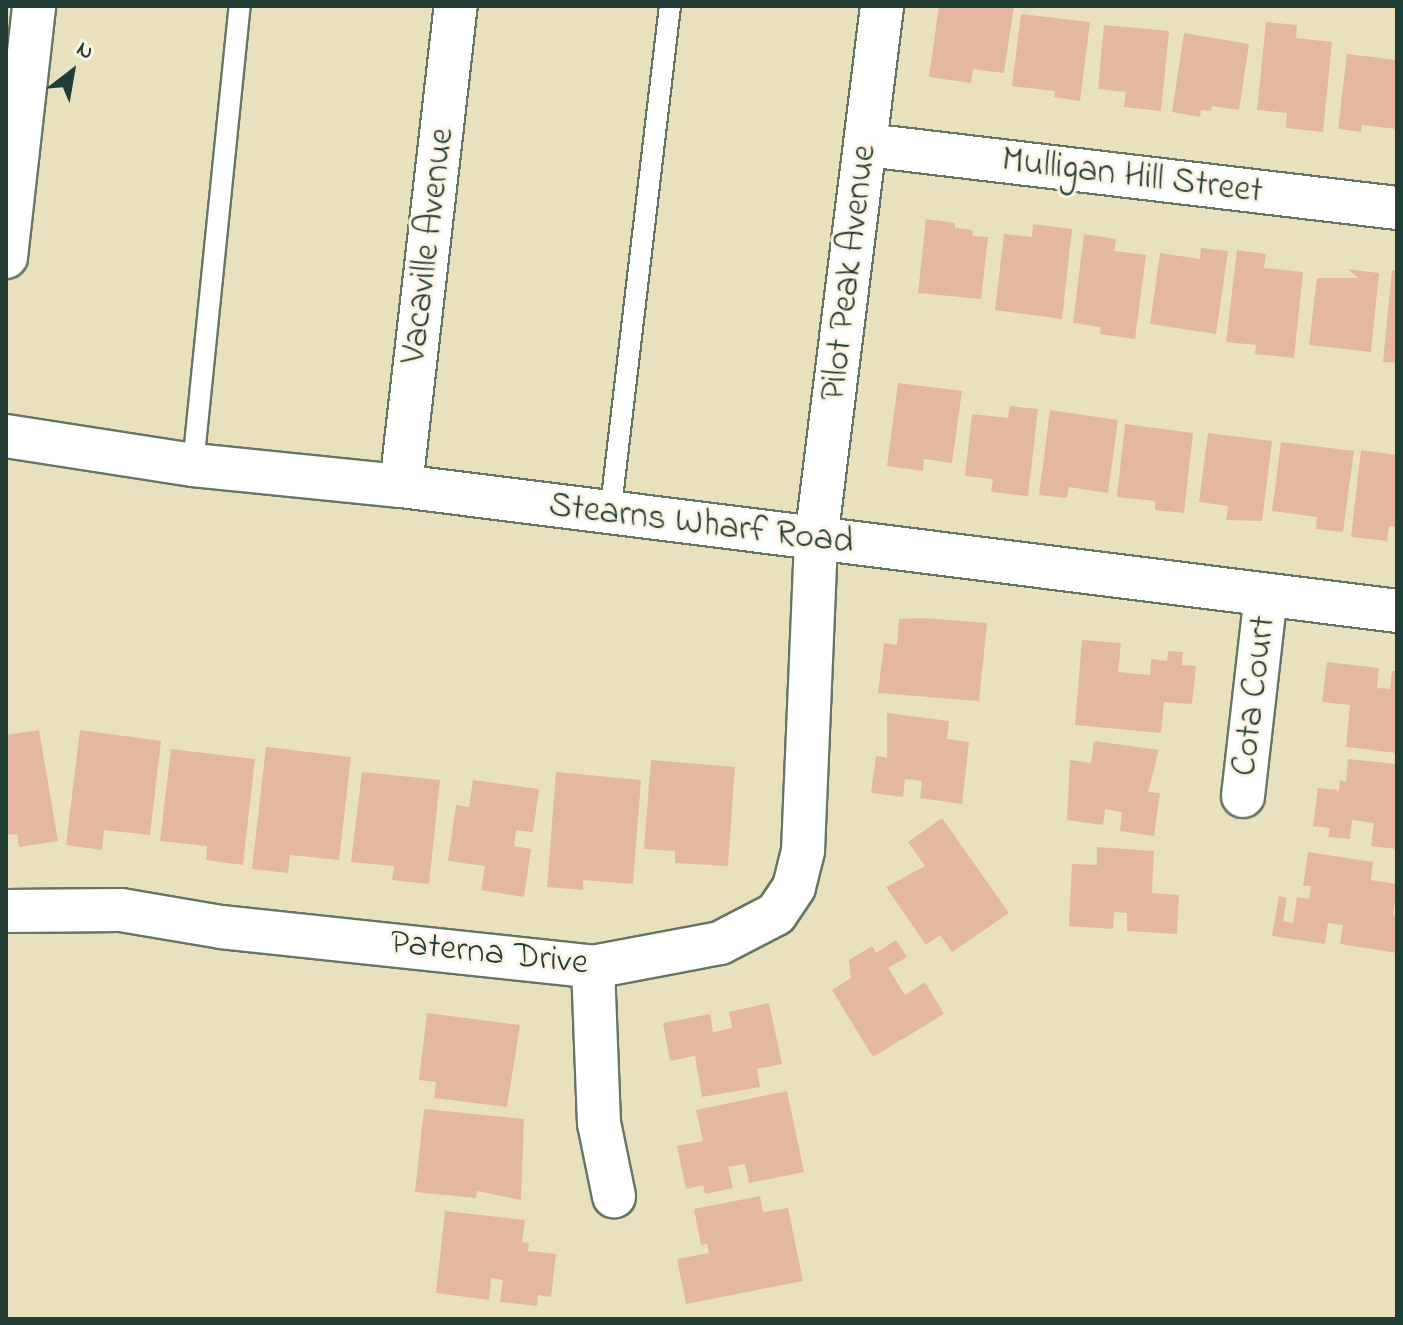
<!DOCTYPE html>
<style>
body{margin:0}
#map{position:relative;width:1403px;height:1325px;overflow:hidden;background:#e9e1bd;font-family:"Indie Flower",sans-serif}
div>[style]{position:absolute}
[style*='--x']{left:calc(var(--x)*1px);top:calc(var(--y)*1px);width:calc(var(--w)*1px);rotate:calc(var(--a)*1deg)}
.building>*{inset:0;background:#e4b8a0}
.roads{filter:drop-shadow(2px 0 #667664) drop-shadow(-2px 0 #667664) drop-shadow(0 2px #667664) drop-shadow(0 -2px #667664)}
.service>*{height:20px;margin:-10px;padding:0 10px;transform-origin:10px;border-radius:10px;background:#fff}
.minor>*{height:42px;margin:-21px;padding:0 21px;transform-origin:21px;border-radius:21px;background:#fff}
span{translate:-50% -50%;white-space:nowrap;text-align:center;line-height:1.15;-webkit-text-stroke:6px #fcf5e5;paint-order:stroke}
.street-label{font-size:36px;color:#1f3d34}
.frame{position:absolute;inset:0;border:8px solid #1f3d34;pointer-events:none}
.north{position:absolute;left:32px;top:32px;width:80px;height:80px;-webkit-text-stroke:6px #fcf5e5;paint-order:stroke;rotate:31deg;font-size:22px;font-weight:700;line-height:32px;text-align:center;color:#1f3d34}
.north::after{content:'';display:block;margin:auto;width:28px;height:36px;background:#1f3d34;clip-path:polygon(50% 0,100% 100%,50% 72%,0 100%)}
</style>
<div id="map">
<div class="building">
<div style="clip-path:polygon(939px 6px,1014px 6px,1004px 73px,973px 69px,971px 83px,929px 77px)"></div>
<div style="clip-path:polygon(1021px 14px,1090px 22px,1080px 101px,1054px 97px,1055px 91px,1012px 86px)"></div>
<div style="clip-path:polygon(1266px 22px,1297px 25px,1296px 38px,1332px 42px,1323px 132px,1286px 128px,1287px 113px,1257px 110px)"></div>
<div style="clip-path:polygon(1104px 25px,1169px 31px,1161px 111px,1124px 107px,1126px 92px,1098px 89px)"></div>
<div style="clip-path:polygon(1184px 33px,1249px 44px,1239px 110px,1212px 106px,1211px 111px,1201px 110px,1200px 117px,1172px 112px)"></div>
<div style="clip-path:polygon(1347px 54px,1397px 60px,1397px 129px,1362px 125px,1361px 132px,1338px 129px)"></div>
<div style="clip-path:polygon(926px 219px,955px 223px,955px 228px,972px 230px,973px 236px,988px 237px,981px 299px,918px 293px)"></div>
<div style="clip-path:polygon(1033px 224px,1072px 229px,1062px 319px,995px 310px,1004px 234px,1032px 237px)"></div>
<div style="clip-path:polygon(1084px 234px,1116px 239px,1114px 251px,1146px 255px,1135px 339px,1100px 334px,1101px 327px,1073px 323px)"></div>
<div style="clip-path:polygon(1201px 248px,1228px 251px,1216px 334px,1150px 324px,1160px 253px,1200px 259px)"></div>
<div style="clip-path:polygon(1237px 250px,1266px 254px,1264px 268px,1303px 272px,1294px 358px,1255px 354px,1256px 345px,1226px 342px)"></div>
<div style="clip-path:polygon(1347px 269px,1379px 273px,1371px 352px,1309px 345px,1317px 278px,1359px 278px)"></div>
<div style="clip-path:polygon(1392px 270px,1397px 270px,1397px 363px,1383px 362px)"></div>
<div style="clip-path:polygon(898px 383px,962px 391px,952px 463px,924px 459px,923px 471px,887px 466px)"></div>
<div style="clip-path:polygon(1010px 406px,1038px 409px,1028px 496px,991px 492px,993px 479px,965px 476px,972px 414px,1008px 418px)"></div>
<div style="clip-path:polygon(1050px 410px,1118px 420px,1108px 493px,1069px 487px,1067px 498px,1039px 495px)"></div>
<div style="clip-path:polygon(1125px 424px,1193px 433px,1184px 513px,1155px 510px,1155px 501px,1117px 497px)"></div>
<div style="clip-path:polygon(1208px 433px,1272px 441px,1262px 521px,1226px 520px,1228px 506px,1199px 502px)"></div>
<div style="clip-path:polygon(1281px 442px,1354px 451px,1343px 532px,1316px 529px,1317px 517px,1272px 511px)"></div>
<div style="clip-path:polygon(1361px 450px,1397px 455px,1397px 527px,1389px 526px,1387px 541px,1351px 537px)"></div>
<div style="clip-path:polygon(924px 618px,987px 623px,979px 701px,878px 693px,884px 643px,897px 645px,899px 619px)"></div>
<div style="clip-path:polygon(1082px 640px,1121px 643px,1118px 672px,1150px 675px,1151px 659px,1167px 661px,1168px 651px,1183px 652px,1182px 665px,1196px 666px,1192px 704px,1164px 702px,1161px 733px,1075px 725px)"></div>
<div style="clip-path:polygon(1327px 662px,1379px 668px,1377px 688px,1390px 689px,1392px 671px,1397px 671px,1397px 753px,1346px 747px,1350px 705px,1322px 702px)"></div>
<div style="clip-path:polygon(887px 713px,949px 721px,947px 739px,969px 742px,962px 804px,920px 798px,922px 781px,905px 779px,903px 797px,871px 793px,876px 756px,887px 758px)"></div>
<div style="clip-path:polygon(39px 730px,58px 841px,19px 847px,17px 834px,6px 835px,6px 735px)"></div>
<div style="clip-path:polygon(80px 730px,161px 741px,150px 835px,104px 830px,102px 850px,66px 845px)"></div>
<div style="clip-path:polygon(1094px 741px,1159px 750px,1148px 792px,1160px 793px,1154px 836px,1120px 831px,1122px 812px,1105px 809px,1103px 825px,1067px 820px,1070px 760px,1091px 763px)"></div>
<div style="clip-path:polygon(266px 747px,351px 757px,339px 860px,290px 855px,288px 873px,252px 869px)"></div>
<div style="clip-path:polygon(171px 749px,255px 759px,243px 865px,206px 860px,207px 846px,160px 841px)"></div>
<div style="clip-path:polygon(1348px 759px,1397px 764px,1397px 849px,1371px 846px,1374px 823px,1352px 820px,1350px 839px,1328px 837px,1330px 828px,1313px 826px,1318px 788px,1339px 790px,1340px 780px,1346px 782px)"></div>
<div style="clip-path:polygon(651px 760px,735px 767px,728px 866px,675px 863px,675px 851px,644px 849px)"></div>
<div style="clip-path:polygon(362px 772px,440px 780px,429px 884px,392px 880px,394px 866px,351px 862px)"></div>
<div style="clip-path:polygon(556px 772px,641px 780px,633px 884px,583px 880px,583px 890px,547px 887px)"></div>
<div style="clip-path:polygon(473px 780px,539px 789px,533px 832px,516px 830px,514px 846px,531px 849px,524px 897px,481px 890px,485px 866px,448px 861px,456px 805px,469px 807px)"></div>
<div style="clip-path:polygon(942px 818px,1009px 913px,952px 952px,940px 935px,926px 945px,886px 887px,925px 866px,908px 842px)"></div>
<div style="clip-path:polygon(1097px 847px,1154px 851px,1152px 893px,1179px 895px,1177px 934px,1127px 931px,1127px 913px,1114px 912px,1113px 929px,1069px 926px,1072px 864px,1097px 865px)"></div>
<div style="clip-path:polygon(1308px 852px,1373px 862px,1371px 880px,1397px 884px,1393px 915px,1397px 916px,1397px 953px,1340px 944px,1343px 925px,1328px 923px,1325px 944px,1272px 936px,1279px 896px,1287px 898px,1283px 921px,1293px 923px,1297px 897px,1309px 899px,1311px 886px,1303px 886px)"></div>
<div style="clip-path:polygon(896px 940px,907px 957px,888px 968px,905px 995px,925px 982px,944px 1014px,873px 1057px,832px 990px,851px 978px,849px 960px,872px 946px,876px 953px)"></div>
<div style="clip-path:polygon(769px 1003px,782px 1064px,757px 1069px,760px 1087px,702px 1097px,695px 1056px,670px 1061px,663px 1023px,710px 1014px,713px 1032px,732px 1028px,729px 1012px)"></div>
<div style="clip-path:polygon(427px 1013px,520px 1025px,507px 1107px,434px 1098px,436px 1082px,419px 1080px)"></div>
<div style="clip-path:polygon(787px 1091px,804px 1172px,749px 1183px,745px 1164px,728px 1167px,733px 1188px,705px 1194px,703px 1185px,686px 1189px,677px 1146px,703px 1141px,696px 1110px)"></div>
<div style="clip-path:polygon(424px 1109px,524px 1119px,521px 1200px,477px 1191px,476px 1198px,415px 1192px)"></div>
<div style="clip-path:polygon(760px 1196px,763px 1212px,788px 1208px,803px 1281px,686px 1304px,677px 1259px,709px 1253px,707px 1244px,701px 1245px,694px 1209px)"></div>
<div style="clip-path:polygon(445px 1211px,525px 1220px,522px 1242px,529px 1243px,528px 1251px,556px 1254px,551px 1297px,538px 1295px,537px 1306px,500px 1302px,503px 1280px,491px 1278px,489px 1300px,436px 1293px)"></div>
</div>
<div class="roads">
<div class="service">
<div style="--x:193;--y:465;--w:461;--a:-84.2"></div>
<div style="--x:610;--y:515;--w:513;--a:-83.28"></div>
</div>
<div class="minor">
<div style="--x:867;--y:145;--w:534;--a:6.78"></div>
<div style="--x:6;--y:257;--w:253;--a:-83.6"></div>
<div style="--x:6;--y:436;--w:189;--a:8.8"></div>
<div style="--x:193;--y:465;--w:209;--a:5.8"></div>
<div style="--x:401;--y:486;--w:1004;--a:7.15"></div>
<div style="--x:401;--y:486;--w:483;--a:-83.5"></div>
<div style="--x:1243;--y:796;--w:202;--a:-83.5"></div>
<div style="--x:6;--y:911;--w:115;--a:-0.5"></div>
<div style="--x:121;--y:910;--w:101;--a:9.6"></div>
<div style="--x:221;--y:927;--w:374;--a:6.1"></div>
<div style="--x:593;--y:967;--w:129;--a:-10.7"></div>
<div style="--x:720;--y:943;--w:63;--a:-27.4"></div>
<div style="--x:776;--y:914;--w:32;--a:-56"></div>
<div style="--x:794;--y:887;--w:37;--a:-76"></div>
<div style="--x:803;--y:851;--w:311;--a:-87.6"></div>
<div style="--x:816;--y:540;--w:538;--a:-82.95"></div>
<div style="--x:593;--y:967;--w:156;--a:87.8"></div>
<div style="--x:599;--y:1123;--w:75;--a:78.4"></div>
</div>
</div>
<div class="street-label">
<span style="left:1132px;top:177px;rotate:7deg">Mulligan Hill Street</span>
<span style="left:429px;top:246px;rotate:-83deg">Vacaville Avenue</span>
<span style="left:850px;top:273px;rotate:-83deg">Pilot Peak Avenue</span>
<span style="left:701px;top:525px;rotate:7deg">Stearns Wharf Road</span>
<span style="left:1255px;top:696px;rotate:-83deg">Cota Court</span>
<span style="left:489px;top:954px;rotate:6deg">Paterna Drive</span>
</div>
<div class="frame"></div>
<div class="north">N</div>
</div>
